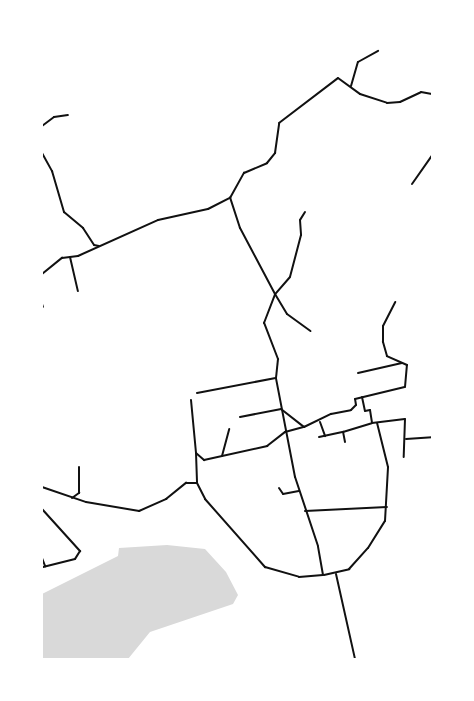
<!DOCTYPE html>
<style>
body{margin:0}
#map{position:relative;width:474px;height:701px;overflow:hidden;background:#fff;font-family:"Work Sans",sans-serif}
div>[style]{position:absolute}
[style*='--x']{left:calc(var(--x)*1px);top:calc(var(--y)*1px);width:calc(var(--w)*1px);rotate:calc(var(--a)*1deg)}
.water>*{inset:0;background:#d9d9d9}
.minor>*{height:2px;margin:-1px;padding:0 1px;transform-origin:1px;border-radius:1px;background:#111}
span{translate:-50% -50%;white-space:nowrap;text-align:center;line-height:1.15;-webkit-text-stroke:4px #fff;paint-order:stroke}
.frame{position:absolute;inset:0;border:43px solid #fff;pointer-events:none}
</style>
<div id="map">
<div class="water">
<div style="clip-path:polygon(167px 545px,205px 549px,226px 572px,238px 595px,233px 604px,150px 632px,128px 659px,42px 659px,42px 594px,118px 556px,119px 548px)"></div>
</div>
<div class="minor">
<div style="--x:351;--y:86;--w:25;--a:-74"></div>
<div style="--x:358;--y:62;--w:23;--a:-29"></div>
<div style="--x:42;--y:126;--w:15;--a:-37"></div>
<div style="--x:54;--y:117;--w:14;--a:-8"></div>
<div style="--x:42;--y:153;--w:21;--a:61"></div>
<div style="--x:52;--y:171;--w:43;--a:73.7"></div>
<div style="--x:64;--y:212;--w:25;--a:40"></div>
<div style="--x:83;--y:228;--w:20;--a:57"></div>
<div style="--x:94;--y:245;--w:5;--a:11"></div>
<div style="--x:412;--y:184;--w:35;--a:-55"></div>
<div style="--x:305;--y:212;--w:9;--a:122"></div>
<div style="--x:300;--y:220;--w:15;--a:86"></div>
<div style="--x:301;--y:235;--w:43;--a:104.7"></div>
<div style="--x:290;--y:277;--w:23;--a:131"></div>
<div style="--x:275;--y:294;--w:23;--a:59"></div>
<div style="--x:287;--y:314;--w:29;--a:36"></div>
<div style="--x:70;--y:257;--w:35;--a:77"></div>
<div style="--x:42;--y:274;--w:26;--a:-39"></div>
<div style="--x:62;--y:258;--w:16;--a:-7"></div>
<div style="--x:78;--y:256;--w:88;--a:-24.2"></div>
<div style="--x:158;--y:220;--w:51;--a:-12.4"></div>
<div style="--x:208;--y:209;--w:25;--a:-27"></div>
<div style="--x:230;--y:198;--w:29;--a:-61"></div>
<div style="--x:244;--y:173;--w:25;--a:-23"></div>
<div style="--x:267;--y:163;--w:13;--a:-51"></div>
<div style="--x:275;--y:153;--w:30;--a:-82"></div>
<div style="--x:279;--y:123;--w:74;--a:-37.3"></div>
<div style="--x:338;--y:78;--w:27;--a:36"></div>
<div style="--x:360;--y:94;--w:28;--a:18"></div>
<div style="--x:387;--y:103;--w:13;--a:-4"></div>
<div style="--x:400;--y:102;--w:23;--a:-25"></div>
<div style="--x:421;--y:92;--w:11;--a:10"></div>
<div style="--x:42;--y:304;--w:3;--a:72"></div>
<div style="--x:358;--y:373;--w:45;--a:-12.8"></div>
<div style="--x:197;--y:393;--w:80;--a:-10.8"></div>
<div style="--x:362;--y:397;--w:14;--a:78"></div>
<div style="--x:365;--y:411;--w:5;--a:-11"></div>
<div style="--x:370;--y:410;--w:13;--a:81"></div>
<div style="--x:372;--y:423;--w:33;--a:-7"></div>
<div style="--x:405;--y:419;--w:38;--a:92"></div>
<div style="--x:191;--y:400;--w:53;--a:84.6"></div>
<div style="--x:196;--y:453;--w:11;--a:41"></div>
<div style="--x:204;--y:460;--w:65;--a:-12.5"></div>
<div style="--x:267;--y:446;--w:23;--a:-38"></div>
<div style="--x:285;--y:432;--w:20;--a:-15"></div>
<div style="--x:240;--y:417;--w:42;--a:-11"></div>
<div style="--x:281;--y:409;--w:29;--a:38"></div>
<div style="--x:304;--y:427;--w:30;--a:-26"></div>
<div style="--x:331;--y:414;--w:20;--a:-11"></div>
<div style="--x:351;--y:410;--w:7;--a:-45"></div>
<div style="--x:356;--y:405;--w:6;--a:-99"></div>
<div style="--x:355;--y:399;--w:51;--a:-13.5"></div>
<div style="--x:405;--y:387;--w:22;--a:-85"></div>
<div style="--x:407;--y:365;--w:22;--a:-156"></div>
<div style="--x:387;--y:356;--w:15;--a:-106"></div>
<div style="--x:383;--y:342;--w:16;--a:-90"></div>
<div style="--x:383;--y:326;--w:27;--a:-63"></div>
<div style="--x:320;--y:422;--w:15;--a:70"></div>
<div style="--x:319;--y:437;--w:25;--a:-12"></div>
<div style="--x:406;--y:439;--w:26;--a:-4"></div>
<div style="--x:345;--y:442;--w:10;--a:-101"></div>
<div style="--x:343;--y:432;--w:30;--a:-17"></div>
<div style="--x:196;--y:453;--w:30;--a:88"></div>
<div style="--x:222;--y:456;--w:28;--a:-75"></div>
<div style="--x:42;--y:487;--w:46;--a:18.8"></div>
<div style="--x:86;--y:502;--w:54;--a:9.6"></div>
<div style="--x:139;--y:511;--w:30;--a:-24"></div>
<div style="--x:166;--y:499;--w:26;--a:-39"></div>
<div style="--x:186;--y:483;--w:11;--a:0"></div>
<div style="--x:197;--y:483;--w:18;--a:63"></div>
<div style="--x:205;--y:499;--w:91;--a:48.6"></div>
<div style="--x:265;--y:567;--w:35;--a:16"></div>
<div style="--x:299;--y:577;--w:24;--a:-5"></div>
<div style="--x:323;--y:575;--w:29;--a:-100"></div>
<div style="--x:318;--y:546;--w:73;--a:-108.4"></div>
<div style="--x:295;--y:477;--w:101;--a:-100.9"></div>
<div style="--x:276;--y:378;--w:19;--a:-84"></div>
<div style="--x:278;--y:359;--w:39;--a:-111"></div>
<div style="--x:264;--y:323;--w:31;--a:-69"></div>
<div style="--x:275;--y:294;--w:75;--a:-117.9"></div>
<div style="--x:240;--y:228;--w:32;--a:-108"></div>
<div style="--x:279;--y:488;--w:7;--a:56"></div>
<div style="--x:283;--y:494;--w:16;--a:-11"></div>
<div style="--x:72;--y:498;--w:9;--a:-36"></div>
<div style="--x:79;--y:493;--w:26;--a:-90"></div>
<div style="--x:42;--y:509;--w:57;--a:47.9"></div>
<div style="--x:80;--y:551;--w:9;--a:122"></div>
<div style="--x:75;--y:559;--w:34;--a:166"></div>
<div style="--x:305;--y:511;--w:82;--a:-2.8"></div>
<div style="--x:42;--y:558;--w:9;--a:69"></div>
<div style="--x:336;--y:574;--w:87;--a:77.4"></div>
<div style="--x:324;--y:575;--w:26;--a:-13"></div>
<div style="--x:349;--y:569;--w:28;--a:-48"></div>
<div style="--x:368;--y:548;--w:32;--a:-58"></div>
<div style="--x:385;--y:521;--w:54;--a:-86.8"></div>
<div style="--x:388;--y:467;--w:45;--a:-104"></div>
</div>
<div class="frame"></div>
</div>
